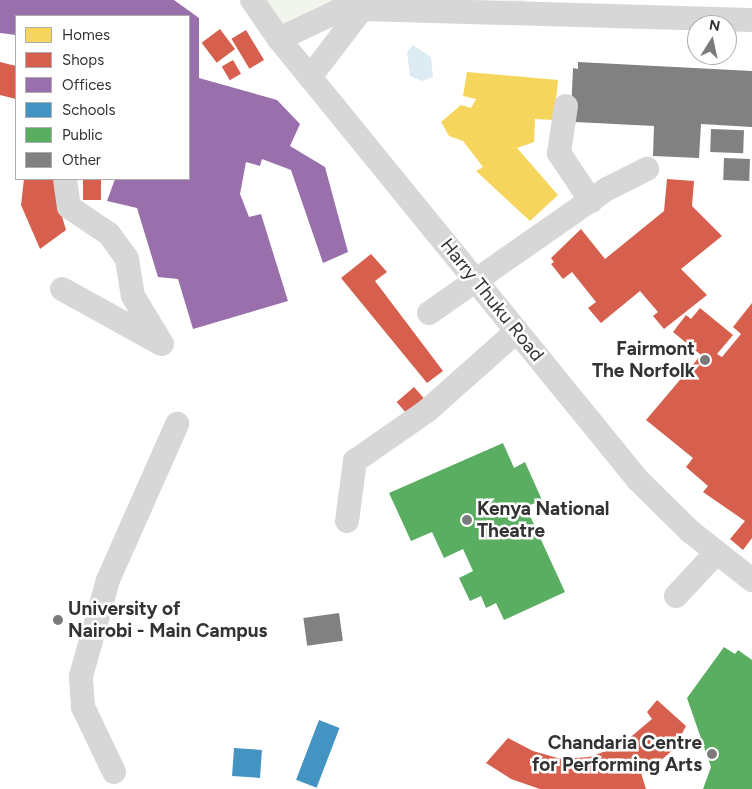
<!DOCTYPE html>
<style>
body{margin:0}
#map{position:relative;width:752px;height:789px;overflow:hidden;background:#fff;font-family:Figtree,sans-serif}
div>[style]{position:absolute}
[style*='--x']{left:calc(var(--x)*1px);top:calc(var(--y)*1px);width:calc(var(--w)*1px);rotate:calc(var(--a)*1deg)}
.green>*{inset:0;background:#f1f5ed}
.water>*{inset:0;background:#ddebf3}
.homes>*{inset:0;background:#f6d55c}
.shops>*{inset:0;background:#d6604d;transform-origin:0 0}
.offices>*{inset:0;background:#9970ab}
.schools>*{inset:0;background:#4393c3;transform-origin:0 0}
.public>*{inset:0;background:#5aae61}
.building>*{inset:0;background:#818181;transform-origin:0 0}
.minor>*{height:24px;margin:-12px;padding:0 12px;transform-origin:12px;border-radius:12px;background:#d7d7d7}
.dots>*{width:14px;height:14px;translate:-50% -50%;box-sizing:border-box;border:2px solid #fff;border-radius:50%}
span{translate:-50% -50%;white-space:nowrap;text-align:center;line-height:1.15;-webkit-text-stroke:5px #fff;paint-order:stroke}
.street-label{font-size:19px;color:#333}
.poi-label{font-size:19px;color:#333;font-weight:700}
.right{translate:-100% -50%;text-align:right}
.left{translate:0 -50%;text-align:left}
.legend{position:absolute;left:15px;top:15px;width:175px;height:165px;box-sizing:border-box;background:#fff;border:1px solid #adadad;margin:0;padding:6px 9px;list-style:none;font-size:15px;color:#333}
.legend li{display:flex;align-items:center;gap:10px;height:25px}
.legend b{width:25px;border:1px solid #adadad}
.north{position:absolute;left:687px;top:15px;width:50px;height:50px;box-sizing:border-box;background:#fff;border:1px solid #adadad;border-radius:50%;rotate:10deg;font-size:14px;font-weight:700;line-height:20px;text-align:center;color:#333}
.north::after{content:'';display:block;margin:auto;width:18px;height:22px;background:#7a7a7a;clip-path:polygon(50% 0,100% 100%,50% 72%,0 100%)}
</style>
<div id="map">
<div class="green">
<div style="clip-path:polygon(252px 0,527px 0,521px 13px,362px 9px,279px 39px)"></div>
</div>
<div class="water">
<div style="clip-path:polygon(413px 45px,431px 57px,433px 77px,422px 81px,410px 76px,407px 52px)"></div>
</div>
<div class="homes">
<div style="clip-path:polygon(467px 72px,558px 80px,554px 120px,535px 119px,534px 142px,517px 148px,558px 195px,530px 221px,476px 171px,483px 167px,463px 141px,449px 136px,441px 122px,461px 105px,471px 108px,476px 99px,463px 96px)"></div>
</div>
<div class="shops">
<div style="left:220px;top:29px;width:25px;height:23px;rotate:53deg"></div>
<div style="left:246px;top:30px;width:35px;height:17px;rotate:59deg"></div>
<div style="left:233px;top:60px;width:16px;height:13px;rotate:60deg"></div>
<div style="clip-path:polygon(0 62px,16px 66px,16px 99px,0 95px)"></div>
<div style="clip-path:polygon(24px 179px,59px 179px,56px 196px,66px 230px,40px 249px,21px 205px)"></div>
<div style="left:83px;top:179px;width:18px;height:21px"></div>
<div style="clip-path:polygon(667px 179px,694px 181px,692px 206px,722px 236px,681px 269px,707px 295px,664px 329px,653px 316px,658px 312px,640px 291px,601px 323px,588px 308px,596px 302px,572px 272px,563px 279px,551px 264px,554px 262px,551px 258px,581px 229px,605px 259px,664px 211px)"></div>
<div style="clip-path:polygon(371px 254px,387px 272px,375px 281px,443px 371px,427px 383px,341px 278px)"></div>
<div style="clip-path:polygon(752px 303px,752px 538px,743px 550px,730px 539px,745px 521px,703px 492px,708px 486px,686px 467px,693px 458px,646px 420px,701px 355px,673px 332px,686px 315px,691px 319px,700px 308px,733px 335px,717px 354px,722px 357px,741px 334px,733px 327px)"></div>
<div style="left:414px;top:387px;width:21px;height:23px;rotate:49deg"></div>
<div style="clip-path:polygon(657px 700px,686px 726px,674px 749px,651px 769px,641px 773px,646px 789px,540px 789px,511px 779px,486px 763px,508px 738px,533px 751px,561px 759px,589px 757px,620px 746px,652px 719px,647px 712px)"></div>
</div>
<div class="offices">
<div style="clip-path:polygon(0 0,174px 0,199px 18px,199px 78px,277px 100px,300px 124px,290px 146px,325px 167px,348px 252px,323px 263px,291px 170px,262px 159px,260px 166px,246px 162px,240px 194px,249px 217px,261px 214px,288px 301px,193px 329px,178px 279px,158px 277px,137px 208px,107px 201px,115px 179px,189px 179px,189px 16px,16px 16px,16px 35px,0 33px)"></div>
</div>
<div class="schools">
<div style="left:319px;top:720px;width:22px;height:64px;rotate:21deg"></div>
<div style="left:234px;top:748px;width:28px;height:28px;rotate:4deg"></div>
</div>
<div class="public">
<div style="clip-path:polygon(503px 443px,514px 468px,525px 462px,542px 500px,526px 507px,565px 592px,504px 620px,496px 603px,486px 608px,481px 596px,470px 601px,459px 578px,473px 571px,463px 549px,444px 558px,432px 532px,411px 541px,389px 493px)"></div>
<div style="clip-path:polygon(724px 647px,735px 654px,738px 650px,752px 660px,752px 789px,703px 789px,711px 767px,687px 698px)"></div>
</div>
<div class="building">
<div style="clip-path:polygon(578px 62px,752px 71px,752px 127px,701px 124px,699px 158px,653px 156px,654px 126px,575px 122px,571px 114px,573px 68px,578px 69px)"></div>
<div style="left:711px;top:129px;width:33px;height:23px;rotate:2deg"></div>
<div style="left:724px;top:158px;width:26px;height:22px;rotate:2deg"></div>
<div style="left:339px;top:613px;width:28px;height:36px;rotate:82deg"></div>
</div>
<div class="minor">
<div style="--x:252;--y:0;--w:47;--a:55.3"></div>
<div style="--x:279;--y:39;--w:569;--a:50.85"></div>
<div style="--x:638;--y:480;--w:74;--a:44.5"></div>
<div style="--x:691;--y:532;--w:78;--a:38.2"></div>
<div style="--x:279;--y:39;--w:63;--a:-25.3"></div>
<div style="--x:336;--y:12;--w:26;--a:-7"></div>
<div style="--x:362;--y:9;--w:390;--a:1.6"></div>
<div style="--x:310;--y:77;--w:86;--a:-52.6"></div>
<div style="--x:566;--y:106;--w:48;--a:98.5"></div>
<div style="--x:559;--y:153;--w:58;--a:56.3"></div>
<div style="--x:65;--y:179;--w:28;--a:82"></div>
<div style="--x:69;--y:207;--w:48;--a:34"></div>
<div style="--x:109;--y:234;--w:31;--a:54"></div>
<div style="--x:127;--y:259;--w:37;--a:81"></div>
<div style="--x:133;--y:296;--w:56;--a:58.9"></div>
<div style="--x:62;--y:289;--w:112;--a:28.9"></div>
<div style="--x:429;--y:313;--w:217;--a:-34.9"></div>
<div style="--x:607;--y:189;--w:45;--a:-26.6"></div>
<div style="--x:347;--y:521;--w:61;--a:-82.4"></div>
<div style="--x:355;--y:461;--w:89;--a:-34.9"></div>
<div style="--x:428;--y:410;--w:119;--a:-41.6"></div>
<div style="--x:676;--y:596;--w:59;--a:-47.1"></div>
<div style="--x:114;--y:772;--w:72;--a:-115.5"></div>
<div style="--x:83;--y:707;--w:31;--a:-94"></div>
<div style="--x:81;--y:676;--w:100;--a:-74.3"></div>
<div style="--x:108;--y:580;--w:171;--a:-66.1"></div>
</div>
<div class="dots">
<div style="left:705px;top:360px;background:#7a7a7a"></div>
<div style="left:467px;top:520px;background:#7a7a7a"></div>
<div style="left:58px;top:620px;background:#7a7a7a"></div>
<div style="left:712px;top:754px;background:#7a7a7a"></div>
</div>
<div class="street-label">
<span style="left:492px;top:300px;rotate:51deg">Harry Thuku Road</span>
</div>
<div class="poi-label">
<span class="right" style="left:695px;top:360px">Fairmont<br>The Norfolk</span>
<span class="left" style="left:477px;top:520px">Kenya National<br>Theatre</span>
<span class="left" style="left:68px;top:620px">University of<br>Nairobi - Main Campus</span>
<span class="right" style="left:702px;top:754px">Chandaria Centre<br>for Performing Arts</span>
</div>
<ul class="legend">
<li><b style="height:14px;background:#f6d55c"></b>Homes</li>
<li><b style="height:14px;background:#d6604d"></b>Shops</li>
<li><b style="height:14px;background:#9970ab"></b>Offices</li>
<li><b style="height:14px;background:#4393c3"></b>Schools</li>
<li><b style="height:14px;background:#5aae61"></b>Public</li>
<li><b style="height:14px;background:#818181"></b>Other</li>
</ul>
<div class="north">N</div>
</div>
